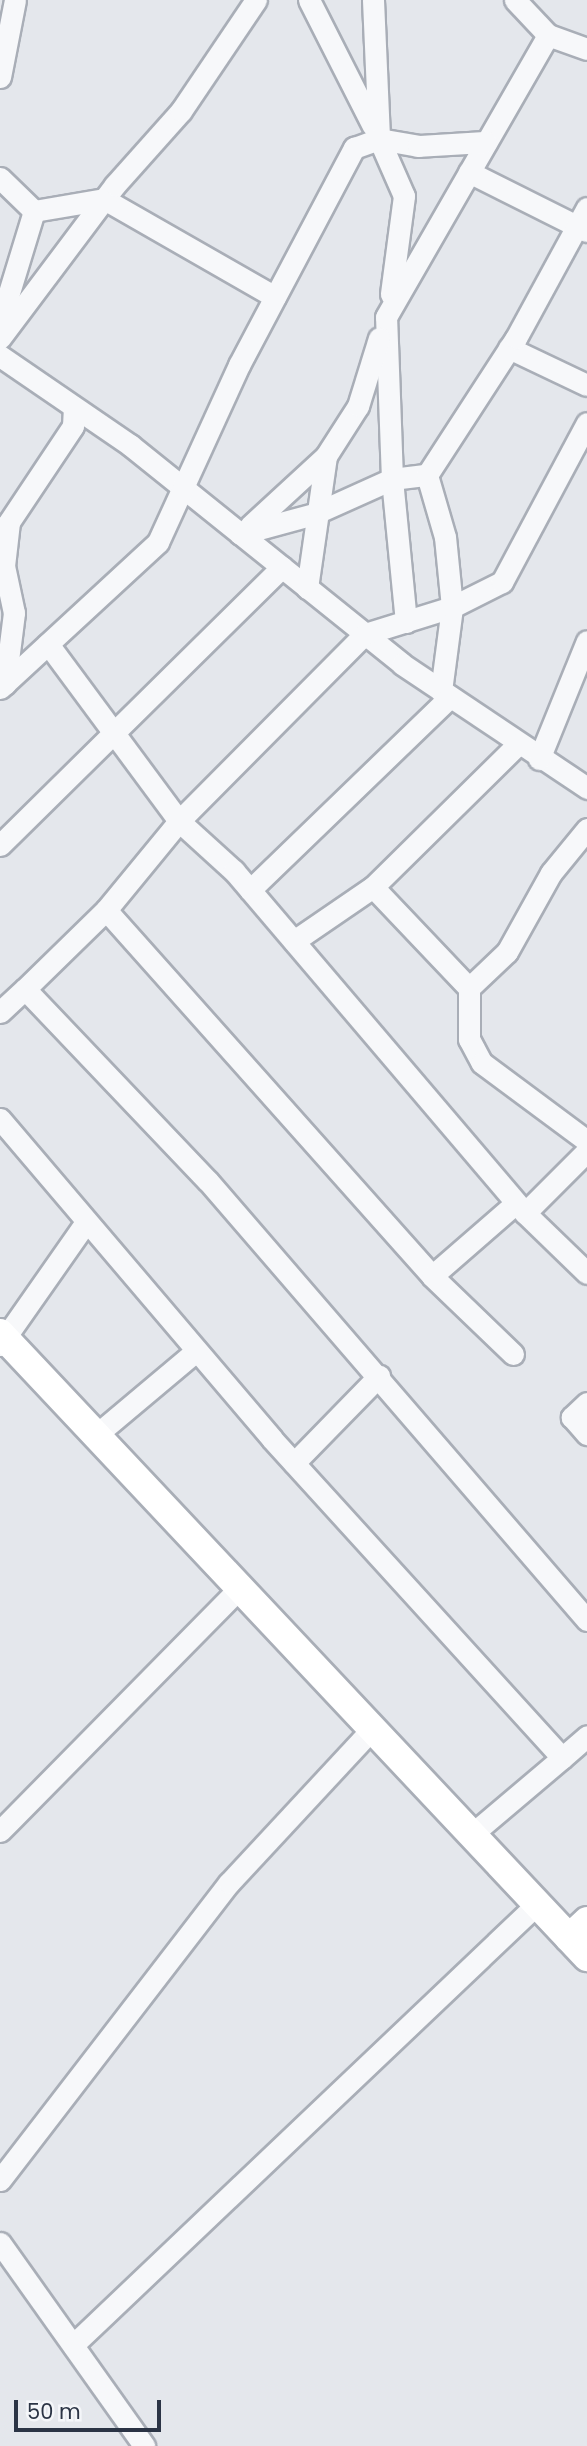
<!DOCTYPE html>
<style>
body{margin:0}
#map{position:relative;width:587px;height:2446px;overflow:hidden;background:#e4e7ec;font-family:Poppins,sans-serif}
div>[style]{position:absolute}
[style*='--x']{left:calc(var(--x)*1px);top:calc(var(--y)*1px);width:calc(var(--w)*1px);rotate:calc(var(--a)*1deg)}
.roads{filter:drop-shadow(2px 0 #a9aeb7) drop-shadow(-2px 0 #a9aeb7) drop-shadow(0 2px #a9aeb7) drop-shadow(0 -2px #a9aeb7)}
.street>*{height:21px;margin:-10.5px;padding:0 10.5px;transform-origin:10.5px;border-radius:10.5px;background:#f7f8fa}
.secondary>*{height:28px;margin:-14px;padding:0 14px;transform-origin:14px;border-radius:14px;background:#fff}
span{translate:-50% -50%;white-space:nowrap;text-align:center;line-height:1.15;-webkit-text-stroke:7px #f4f6f9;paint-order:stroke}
.scale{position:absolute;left:14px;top:2400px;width:147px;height:32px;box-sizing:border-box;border:4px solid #2b3445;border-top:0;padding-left:9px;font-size:21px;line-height:24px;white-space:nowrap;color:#2b3445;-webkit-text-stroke:5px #f4f6f9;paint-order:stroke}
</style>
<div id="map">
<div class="roads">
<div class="street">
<div style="--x:309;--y:0;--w:141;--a:63.1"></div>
<div style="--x:373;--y:0;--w:139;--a:87.5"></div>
<div style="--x:379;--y:139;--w:62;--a:66.3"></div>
<div style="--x:404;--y:196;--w:99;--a:97.6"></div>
<div style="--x:515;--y:0;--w:48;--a:46.7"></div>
<div style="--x:0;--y:77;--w:78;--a:-79"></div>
<div style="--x:469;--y:172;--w:132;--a:26.6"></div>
<div style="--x:0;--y:178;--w:47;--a:44.1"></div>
<div style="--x:34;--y:211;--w:116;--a:107"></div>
<div style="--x:34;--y:211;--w:71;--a:-9.7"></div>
<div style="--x:104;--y:199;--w:197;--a:29.8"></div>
<div style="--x:0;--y:338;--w:191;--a:-53.1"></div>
<div style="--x:115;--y:185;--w:99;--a:-48.3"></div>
<div style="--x:181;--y:111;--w:134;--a:-56"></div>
<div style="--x:509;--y:348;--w:86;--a:25.4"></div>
<div style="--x:0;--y:356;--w:158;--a:34.4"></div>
<div style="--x:130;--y:445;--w:349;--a:38.8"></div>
<div style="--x:402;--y:664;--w:223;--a:33.8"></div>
<div style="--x:250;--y:526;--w:103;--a:-42.6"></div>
<div style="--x:240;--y:534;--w:77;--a:-15.1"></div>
<div style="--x:314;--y:514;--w:85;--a:-24.2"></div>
<div style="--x:392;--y:479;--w:162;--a:-92.1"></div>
<div style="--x:386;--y:317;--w:325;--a:-60.1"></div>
<div style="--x:548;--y:35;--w:41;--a:19.7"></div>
<div style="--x:307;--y:588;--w:133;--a:-81.8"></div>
<div style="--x:326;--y:456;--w:59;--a:-57.4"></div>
<div style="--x:358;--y:406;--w:71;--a:-72.8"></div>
<div style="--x:406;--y:622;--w:144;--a:-95.6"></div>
<div style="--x:392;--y:479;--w:35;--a:-7"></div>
<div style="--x:48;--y:644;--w:220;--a:53.5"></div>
<div style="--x:179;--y:821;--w:74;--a:42.3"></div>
<div style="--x:234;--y:871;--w:449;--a:49.6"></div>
<div style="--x:525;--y:1213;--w:86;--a:44.1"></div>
<div style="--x:5;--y:684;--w:72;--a:-82.8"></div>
<div style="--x:14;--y:613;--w:48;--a:-102"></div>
<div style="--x:4;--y:566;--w:44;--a:-83.5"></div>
<div style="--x:9;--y:522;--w:115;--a:-56.3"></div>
<div style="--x:73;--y:426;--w:18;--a:-87"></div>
<div style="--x:0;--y:688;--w:215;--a:-42.7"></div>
<div style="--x:158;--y:542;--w:195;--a:-65.4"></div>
<div style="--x:239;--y:365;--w:246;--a:-62.1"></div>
<div style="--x:354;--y:148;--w:27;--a:-20"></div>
<div style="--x:379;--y:139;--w:40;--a:10"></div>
<div style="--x:418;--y:146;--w:68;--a:-3.4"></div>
<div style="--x:441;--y:691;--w:85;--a:-82.5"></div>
<div style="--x:452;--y:607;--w:56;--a:-26.6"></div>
<div style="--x:502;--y:582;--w:180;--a:-61.9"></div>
<div style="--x:518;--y:744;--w:204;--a:135.4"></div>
<div style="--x:373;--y:887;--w:139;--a:46.5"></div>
<div style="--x:469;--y:988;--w:51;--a:90"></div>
<div style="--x:469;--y:1039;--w:27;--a:62"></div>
<div style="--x:482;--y:1063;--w:131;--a:36.6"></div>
<div style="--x:539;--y:759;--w:127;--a:-67.9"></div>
<div style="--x:0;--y:845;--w:396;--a:-44.6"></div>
<div style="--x:250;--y:890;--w:278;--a:-44"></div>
<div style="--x:106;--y:910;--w:115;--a:-50.6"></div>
<div style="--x:179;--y:821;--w:264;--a:-45.2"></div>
<div style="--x:365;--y:634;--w:91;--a:-17.2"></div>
<div style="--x:452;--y:607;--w:70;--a:-95.7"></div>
<div style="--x:445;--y:537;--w:65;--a:-106.2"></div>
<div style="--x:427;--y:475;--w:163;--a:-57"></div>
<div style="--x:516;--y:338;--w:148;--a:-61.4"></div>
<div style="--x:294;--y:941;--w:96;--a:-34.4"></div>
<div style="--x:469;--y:988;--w:52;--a:-43.5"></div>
<div style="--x:507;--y:952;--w:90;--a:-60.9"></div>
<div style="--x:551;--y:873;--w:57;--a:-50.7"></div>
<div style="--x:25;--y:989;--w:113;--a:-44.3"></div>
<div style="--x:106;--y:910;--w:490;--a:48.3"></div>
<div style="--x:0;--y:1012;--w:34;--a:-43"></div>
<div style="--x:25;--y:989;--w:265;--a:46.4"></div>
<div style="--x:208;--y:1181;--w:580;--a:49.2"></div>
<div style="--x:0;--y:1119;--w:420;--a:49.6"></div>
<div style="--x:272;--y:1439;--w:431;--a:47.7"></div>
<div style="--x:562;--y:1758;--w:118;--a:139.8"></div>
<div style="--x:525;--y:1213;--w:88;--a:-45"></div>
<div style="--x:0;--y:1345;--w:150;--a:-55"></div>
<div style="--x:513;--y:1354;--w:112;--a:-136.1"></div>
<div style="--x:432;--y:1276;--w:111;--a:-41"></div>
<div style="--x:587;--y:1403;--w:21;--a:137"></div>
<div style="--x:572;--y:1417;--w:23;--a:49"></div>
<div style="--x:96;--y:1435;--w:131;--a:-40"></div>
<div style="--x:294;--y:1463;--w:122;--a:-45.7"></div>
<div style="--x:562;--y:1758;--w:33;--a:-41"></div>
<div style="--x:0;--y:1831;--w:342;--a:-45.4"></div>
<div style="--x:0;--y:2180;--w:375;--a:-52.4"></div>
<div style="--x:229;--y:1883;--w:210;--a:-47.1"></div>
<div style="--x:0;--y:2243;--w:249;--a:54.6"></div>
<div style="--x:73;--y:2345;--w:640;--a:-43.54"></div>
</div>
<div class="secondary">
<div style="--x:0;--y:1333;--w:857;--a:46.75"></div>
<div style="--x:569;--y:1938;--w:25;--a:-43"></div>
</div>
</div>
<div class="scale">50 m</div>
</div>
